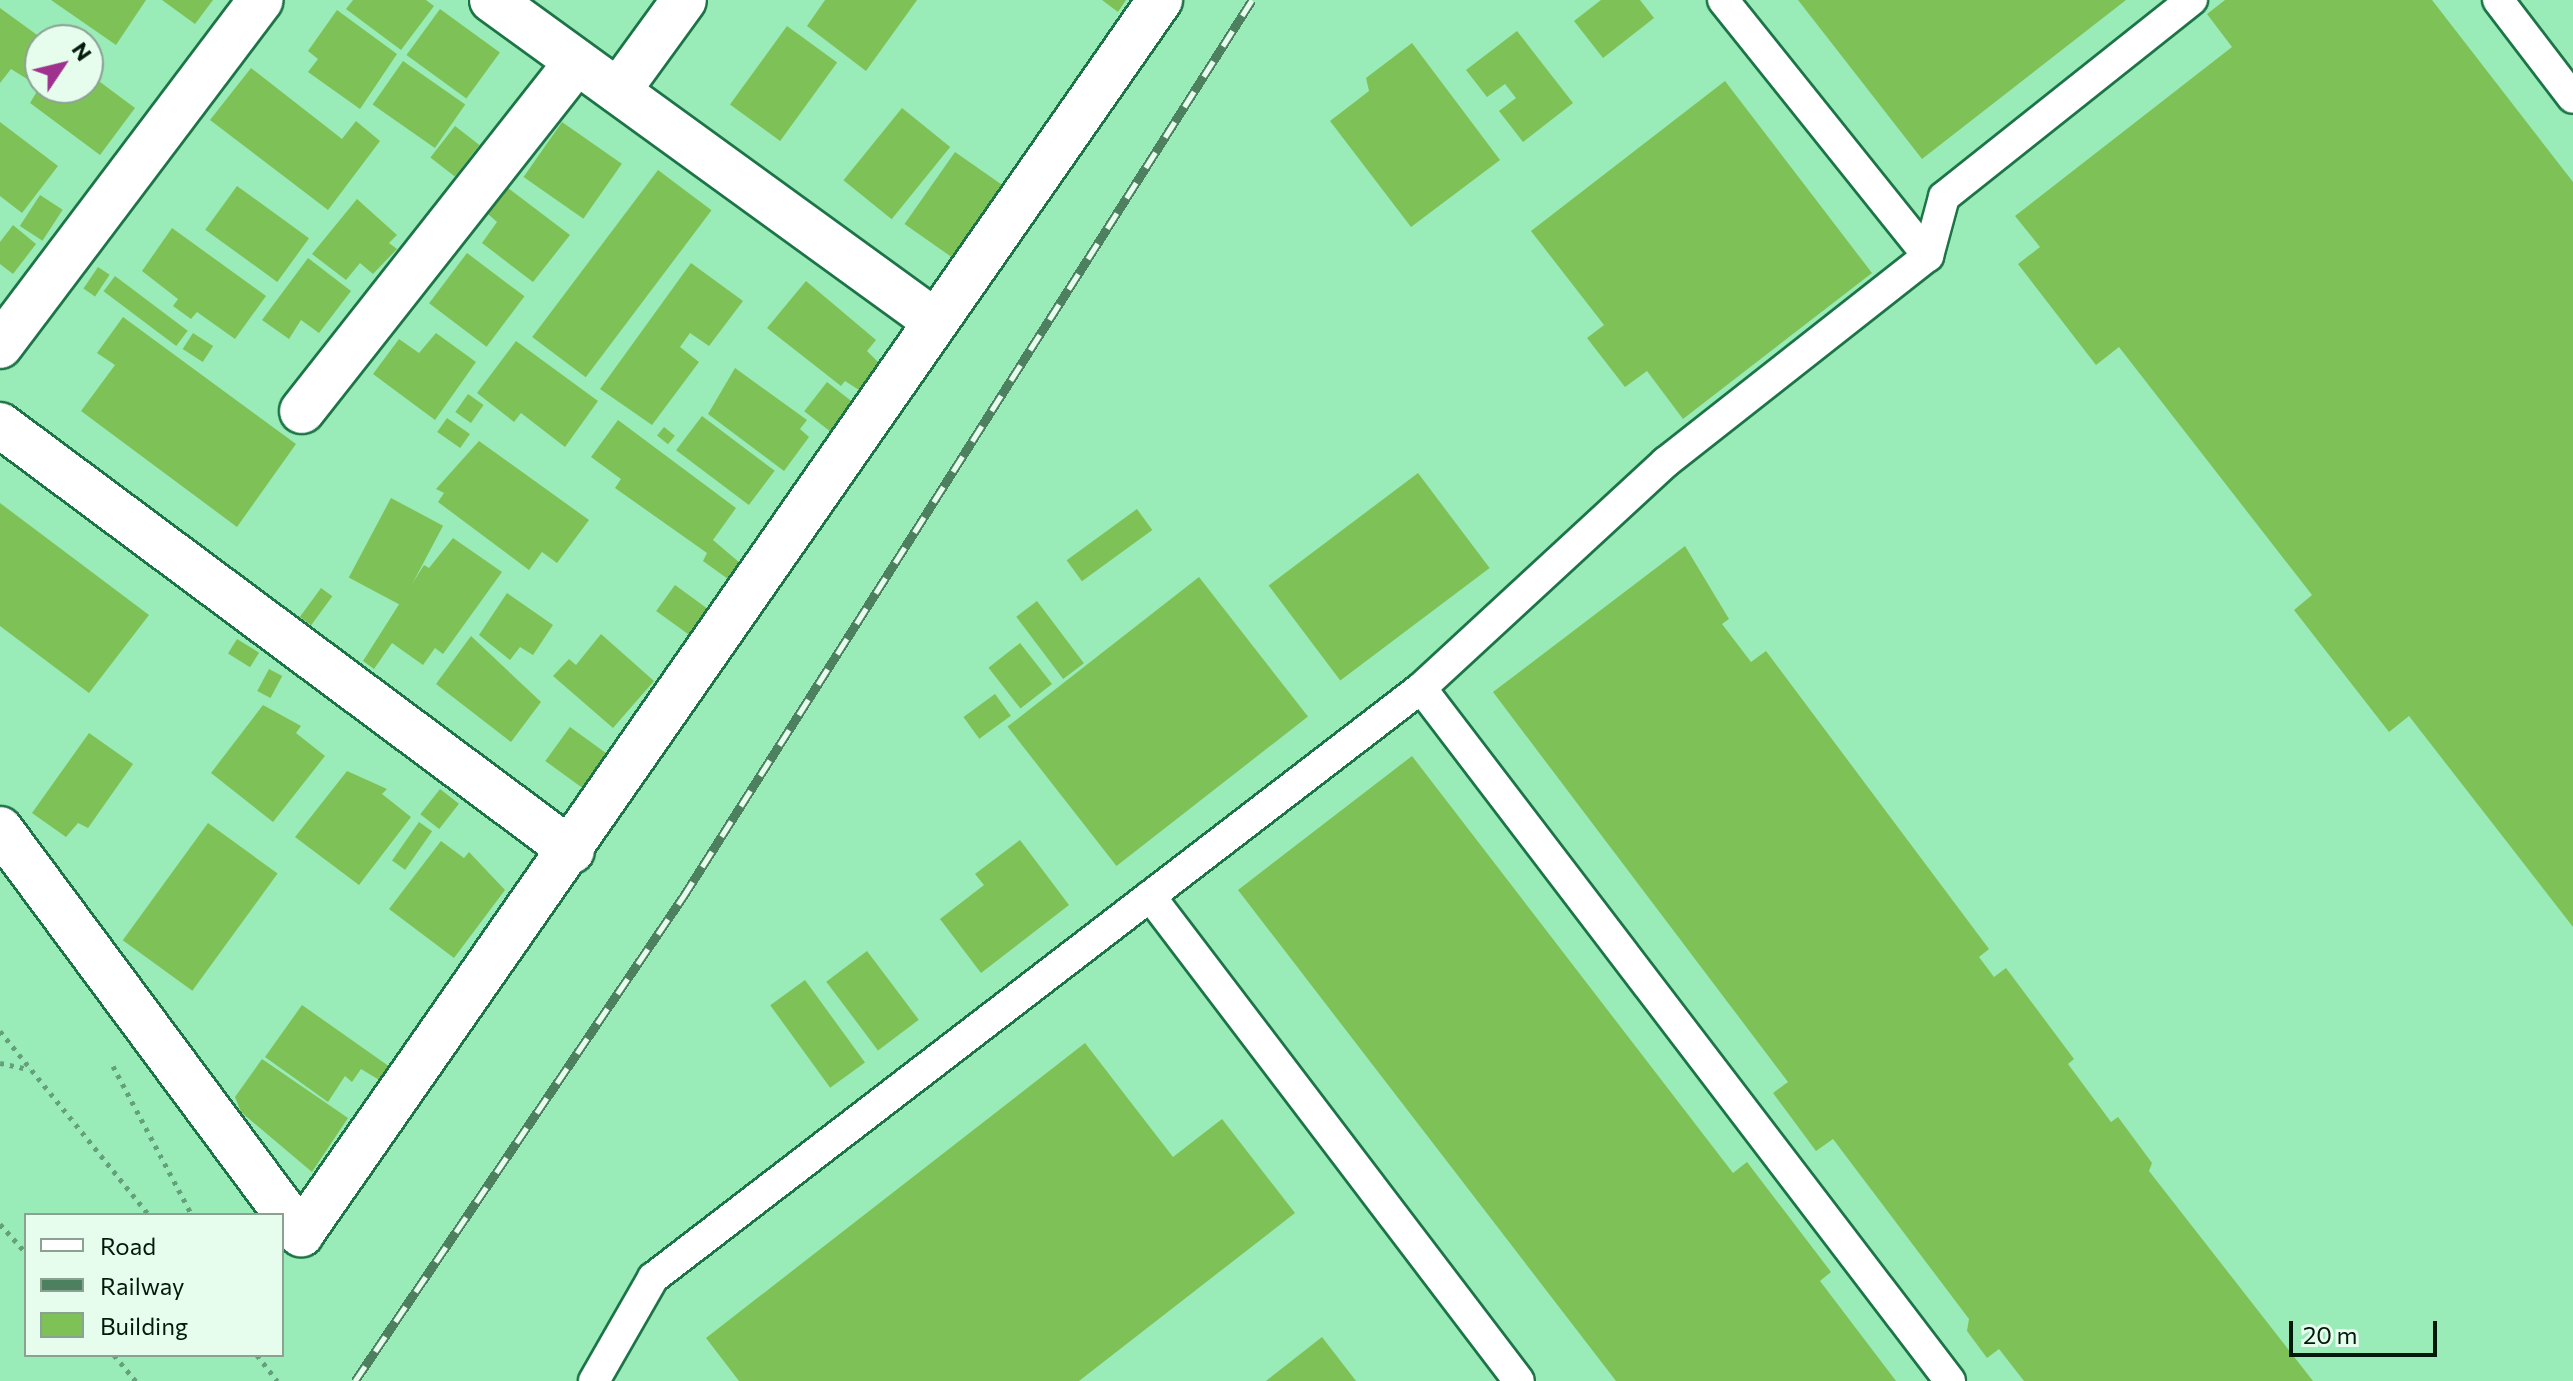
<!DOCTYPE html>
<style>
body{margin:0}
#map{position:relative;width:2573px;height:1381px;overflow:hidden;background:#99ebb7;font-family:Commissioner,sans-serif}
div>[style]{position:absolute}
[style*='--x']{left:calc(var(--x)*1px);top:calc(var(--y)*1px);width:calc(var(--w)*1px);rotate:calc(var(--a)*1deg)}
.building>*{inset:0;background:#7ec257;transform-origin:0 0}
.path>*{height:5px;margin-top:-2.5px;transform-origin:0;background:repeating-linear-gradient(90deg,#64a17b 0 4px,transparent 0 10px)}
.roads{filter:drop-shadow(2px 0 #1d7447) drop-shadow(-2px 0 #1d7447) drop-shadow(0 2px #1d7447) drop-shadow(0 -2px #1d7447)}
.lane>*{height:30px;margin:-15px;padding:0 15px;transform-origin:15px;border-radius:15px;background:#fff}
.street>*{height:44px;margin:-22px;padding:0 22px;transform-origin:22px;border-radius:22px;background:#fff}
.rail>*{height:9px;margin-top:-4.5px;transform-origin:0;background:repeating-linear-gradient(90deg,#e6fded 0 18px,#4c805f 0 36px);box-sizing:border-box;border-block:2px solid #4c805f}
span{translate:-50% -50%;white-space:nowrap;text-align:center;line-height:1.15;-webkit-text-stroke:6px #e6fded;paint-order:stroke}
.legend{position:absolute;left:24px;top:1213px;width:260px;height:144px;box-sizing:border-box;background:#e6fded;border:2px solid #8ba293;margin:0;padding:10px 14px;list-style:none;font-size:24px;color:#02190b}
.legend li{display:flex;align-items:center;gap:16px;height:40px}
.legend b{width:40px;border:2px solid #8ba293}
.north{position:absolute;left:24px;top:24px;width:80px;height:80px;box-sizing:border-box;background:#e6fded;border:2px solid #8ba293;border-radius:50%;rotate:55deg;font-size:22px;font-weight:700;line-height:32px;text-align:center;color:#02190b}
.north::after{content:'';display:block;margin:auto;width:28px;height:36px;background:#a1318e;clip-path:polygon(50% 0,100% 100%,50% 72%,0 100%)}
.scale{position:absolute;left:2289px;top:1321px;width:148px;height:36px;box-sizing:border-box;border:4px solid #02190b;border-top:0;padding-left:10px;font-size:24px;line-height:28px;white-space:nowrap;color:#02190b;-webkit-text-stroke:6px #e6fded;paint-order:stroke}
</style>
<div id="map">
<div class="building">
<div style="clip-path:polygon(51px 0,146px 0,116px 45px)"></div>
<div style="clip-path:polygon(162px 0,213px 0,195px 24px)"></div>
<div style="clip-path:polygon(353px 0,426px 0,434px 6px,401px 50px,346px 9px)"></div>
<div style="clip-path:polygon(825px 0,917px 0,866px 71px,807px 26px)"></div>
<div style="clip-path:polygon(1102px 0,1126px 0,1118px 12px)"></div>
<div style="clip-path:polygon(1601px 0,1640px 0,1654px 18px,1603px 58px,1574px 21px)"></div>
<div style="clip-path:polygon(1798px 0,2126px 0,1922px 159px)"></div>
<div style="clip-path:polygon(2225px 0,2432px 0,2573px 182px,2573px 927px,2409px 716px,2389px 732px,2294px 610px,2312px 595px,2119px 347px,2096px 365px,2018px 264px,2040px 247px,2015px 216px,2232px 47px,2207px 14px)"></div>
<div style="clip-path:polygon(0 8px,44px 40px,40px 87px,11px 69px,0 83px)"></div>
<div style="left:440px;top:9px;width:74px;height:57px;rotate:36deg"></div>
<div style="clip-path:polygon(337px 10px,397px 54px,360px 109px,308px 72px,318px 59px,308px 51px)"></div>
<div style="left:787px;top:26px;width:62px;height:97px;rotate:36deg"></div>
<div style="clip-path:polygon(1517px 31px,1573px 103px,1523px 142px,1499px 111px,1516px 98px,1505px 84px,1487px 97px,1466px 70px)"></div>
<div style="clip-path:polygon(1412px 43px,1500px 160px,1411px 227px,1330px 121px,1369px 91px,1366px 78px)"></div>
<div style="left:403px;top:61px;width:76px;height:53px;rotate:35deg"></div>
<div style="clip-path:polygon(251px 68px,342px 139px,356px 121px,380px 141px,328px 210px,210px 120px)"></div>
<div style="clip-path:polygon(88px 73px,135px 108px,100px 155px,30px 103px,39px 88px,88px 88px)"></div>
<div style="clip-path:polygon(1725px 81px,1872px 273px,1683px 419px,1647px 371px,1625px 387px,1587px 338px,1604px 325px,1531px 231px)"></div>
<div style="left:902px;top:108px;width:62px;height:93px;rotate:39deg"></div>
<div style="clip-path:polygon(0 122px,58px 166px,22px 213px,0 196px)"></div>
<div style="left:562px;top:122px;width:73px;height:67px;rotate:35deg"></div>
<div style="left:455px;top:126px;width:31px;height:40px;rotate:38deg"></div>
<div style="left:955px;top:152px;width:59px;height:88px;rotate:35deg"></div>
<div style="left:658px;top:170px;width:67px;height:209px;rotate:37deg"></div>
<div style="left:237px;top:186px;width:89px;height:54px;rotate:36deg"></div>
<div style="clip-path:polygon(508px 188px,570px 235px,533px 282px,482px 243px,497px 222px,488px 214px)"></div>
<div style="left:40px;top:195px;width:27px;height:37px;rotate:33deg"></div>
<div style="clip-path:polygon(357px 199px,397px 235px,389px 243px,397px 249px,373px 274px,360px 263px,346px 280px,312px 254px)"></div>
<div style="clip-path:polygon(13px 225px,36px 244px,13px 274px,0 264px,0 242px)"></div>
<div style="clip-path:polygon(172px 228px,266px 296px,235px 339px,197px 312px,191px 319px,173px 306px,178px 299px,142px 271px)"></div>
<div style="left:467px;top:253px;width:72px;height:63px;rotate:37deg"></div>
<div style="clip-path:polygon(308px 258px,351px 291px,319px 333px,301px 320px,289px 339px,262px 320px)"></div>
<div style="clip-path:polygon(691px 263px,743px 301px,709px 346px,690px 333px,680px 347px,699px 362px,652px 425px,600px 389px)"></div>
<div style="left:98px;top:267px;width:14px;height:26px;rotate:34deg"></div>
<div style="left:115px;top:276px;width:91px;height:19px;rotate:37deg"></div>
<div style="clip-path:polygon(806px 281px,876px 340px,867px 351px,880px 364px,859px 390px,845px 381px,841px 386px,767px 328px)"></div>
<div style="clip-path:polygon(123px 317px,296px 444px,237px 527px,81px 411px,115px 365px,97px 353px)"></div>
<div style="left:193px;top:333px;width:24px;height:19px;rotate:33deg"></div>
<div style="clip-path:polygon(436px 333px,476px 362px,435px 420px,373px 374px,399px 339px,419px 353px)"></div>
<div style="clip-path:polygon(516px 341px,598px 401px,565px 447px,521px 413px,514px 422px,477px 393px)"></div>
<div style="clip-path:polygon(735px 368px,807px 420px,800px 429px,809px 437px,784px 471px,708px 414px)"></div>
<div style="left:827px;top:382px;width:36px;height:37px;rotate:38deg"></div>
<div style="left:468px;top:394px;width:19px;height:22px;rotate:35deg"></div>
<div style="left:702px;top:416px;width:91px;height:43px;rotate:37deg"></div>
<div style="left:447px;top:418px;width:28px;height:17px;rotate:35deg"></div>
<div style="clip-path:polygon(618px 420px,736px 508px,713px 540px,740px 563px,728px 579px,703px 561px,707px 553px,615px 488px,621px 479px,591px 457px)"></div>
<div style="left:664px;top:427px;width:14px;height:11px;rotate:39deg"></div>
<div style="clip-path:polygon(479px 441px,589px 520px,557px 563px,542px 552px,529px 570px,438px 502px,444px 493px,436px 489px)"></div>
<div style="left:1418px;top:473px;width:119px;height:187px;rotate:53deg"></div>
<div style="left:391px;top:498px;width:59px;height:90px;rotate:28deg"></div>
<div style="clip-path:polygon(0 503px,149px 615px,89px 693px,0 626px)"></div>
<div style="left:1137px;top:509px;width:26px;height:87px;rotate:54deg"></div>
<div style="clip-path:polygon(453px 538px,502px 572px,443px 654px,435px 648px,423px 665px,392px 643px,374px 669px,363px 661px,424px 565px,429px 568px)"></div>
<div style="clip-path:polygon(1685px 546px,1729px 619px,1722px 624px,1751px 662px,1766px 651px,1989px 949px,1979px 957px,1994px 977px,2006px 968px,2074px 1059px,2068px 1064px,2111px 1122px,2118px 1117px,2152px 1163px,2149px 1171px,2313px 1381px,2024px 1381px,1999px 1349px,1987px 1358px,1967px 1331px,1969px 1319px,1833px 1139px,1816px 1151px,1773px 1093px,1788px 1082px,1493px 692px)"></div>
<div style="left:1199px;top:577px;width:177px;height:243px;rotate:52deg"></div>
<div style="left:675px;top:585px;width:47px;height:32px;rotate:36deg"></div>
<div style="left:321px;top:588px;width:14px;height:36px;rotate:36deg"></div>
<div style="clip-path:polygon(507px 593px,553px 625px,533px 655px,520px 647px,510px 660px,479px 635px)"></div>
<div style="left:1037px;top:601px;width:78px;height:26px;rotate:53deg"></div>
<div style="clip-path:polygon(601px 634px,654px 681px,613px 728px,553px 676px,569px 659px,576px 665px)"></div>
<div style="clip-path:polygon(471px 636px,541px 702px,511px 742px,436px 684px)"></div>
<div style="left:237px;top:639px;width:26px;height:17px;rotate:32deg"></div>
<div style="left:1020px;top:643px;width:52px;height:40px;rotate:52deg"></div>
<div style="left:269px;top:669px;width:15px;height:25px;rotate:28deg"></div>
<div style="left:995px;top:694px;width:27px;height:39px;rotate:54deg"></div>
<div style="clip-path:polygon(263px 705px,301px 726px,296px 733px,325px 756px,273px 822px,211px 773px)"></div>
<div style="left:570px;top:727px;width:49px;height:42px;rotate:36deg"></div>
<div style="clip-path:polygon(89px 733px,133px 764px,88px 828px,78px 823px,66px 837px,32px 813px)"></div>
<div style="clip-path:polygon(1412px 756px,1733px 1173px,1747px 1162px,1831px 1272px,1820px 1281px,1896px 1381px,1616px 1381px,1238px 890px)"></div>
<div style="clip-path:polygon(347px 771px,387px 789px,382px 794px,411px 817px,359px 885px,295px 837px)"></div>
<div style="left:440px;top:789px;width:24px;height:32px;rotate:38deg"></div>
<div style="left:419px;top:822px;width:16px;height:47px;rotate:35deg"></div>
<div style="left:208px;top:823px;width:86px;height:145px;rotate:36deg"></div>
<div style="clip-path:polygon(1020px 840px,1069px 905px,981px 973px,940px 919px,984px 885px,975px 874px)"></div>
<div style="clip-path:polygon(441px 841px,464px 858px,469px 852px,505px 890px,454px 958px,389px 909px)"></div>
<div style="left:867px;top:951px;width:86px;height:51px;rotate:53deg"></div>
<div style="left:805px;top:980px;width:102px;height:43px;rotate:54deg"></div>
<div style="clip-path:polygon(302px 1005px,390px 1067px,381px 1081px,361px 1069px,352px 1082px,345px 1076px,328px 1102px,265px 1057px)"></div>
<div style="clip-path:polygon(1085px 1043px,1173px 1157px,1222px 1119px,1295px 1213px,1079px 1381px,739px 1381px,706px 1338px)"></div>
<div style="clip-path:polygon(262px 1059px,348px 1118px,312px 1172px,241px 1112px,235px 1097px)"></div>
<div style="clip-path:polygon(1322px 1337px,1356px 1381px,1266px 1381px)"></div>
</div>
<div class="path">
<div style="--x:0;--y:1031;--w:237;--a:51"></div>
<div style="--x:0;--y:1063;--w:30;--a:12"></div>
<div style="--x:113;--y:1066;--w:169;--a:62.1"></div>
<div style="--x:0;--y:1224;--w:39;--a:48"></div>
<div style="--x:114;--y:1355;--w:34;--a:50"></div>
<div style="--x:257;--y:1355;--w:33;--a:52"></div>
</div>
<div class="roads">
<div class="lane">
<div style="--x:1723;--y:0;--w:328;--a:51.3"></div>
<div style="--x:2498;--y:0;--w:123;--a:52.6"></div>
<div style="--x:1421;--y:688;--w:872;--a:52.64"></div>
<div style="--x:1150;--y:896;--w:609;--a:52.74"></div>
<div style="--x:594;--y:1381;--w:119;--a:-60.2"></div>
<div style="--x:653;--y:1278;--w:968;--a:-37.53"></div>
<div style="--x:1421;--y:688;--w:333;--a:-42.7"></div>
<div style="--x:1666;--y:462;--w:333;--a:-38.2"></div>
<div style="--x:1928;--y:256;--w:61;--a:-74.8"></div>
<div style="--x:1944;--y:197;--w:317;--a:-38.5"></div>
</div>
<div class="street">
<div style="--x:492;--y:0;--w:548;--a:35.95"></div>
<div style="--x:618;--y:91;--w:112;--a:-54"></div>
<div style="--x:0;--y:346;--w:433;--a:-53"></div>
<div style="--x:302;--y:411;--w:444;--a:-51.8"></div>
<div style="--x:0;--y:425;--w:713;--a:36.68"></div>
<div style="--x:0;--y:829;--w:505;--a:53.38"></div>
<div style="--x:301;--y:1234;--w:1504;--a:-55.16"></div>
</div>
</div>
<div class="rail">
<div style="--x:355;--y:1381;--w:585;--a:-55.88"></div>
<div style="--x:683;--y:897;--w:1062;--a:-57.61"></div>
</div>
<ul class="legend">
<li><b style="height:10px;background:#fff"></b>Road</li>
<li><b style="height:10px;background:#4c805f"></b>Railway</li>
<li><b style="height:22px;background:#7ec257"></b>Building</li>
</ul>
<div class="north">N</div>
<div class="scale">20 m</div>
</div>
